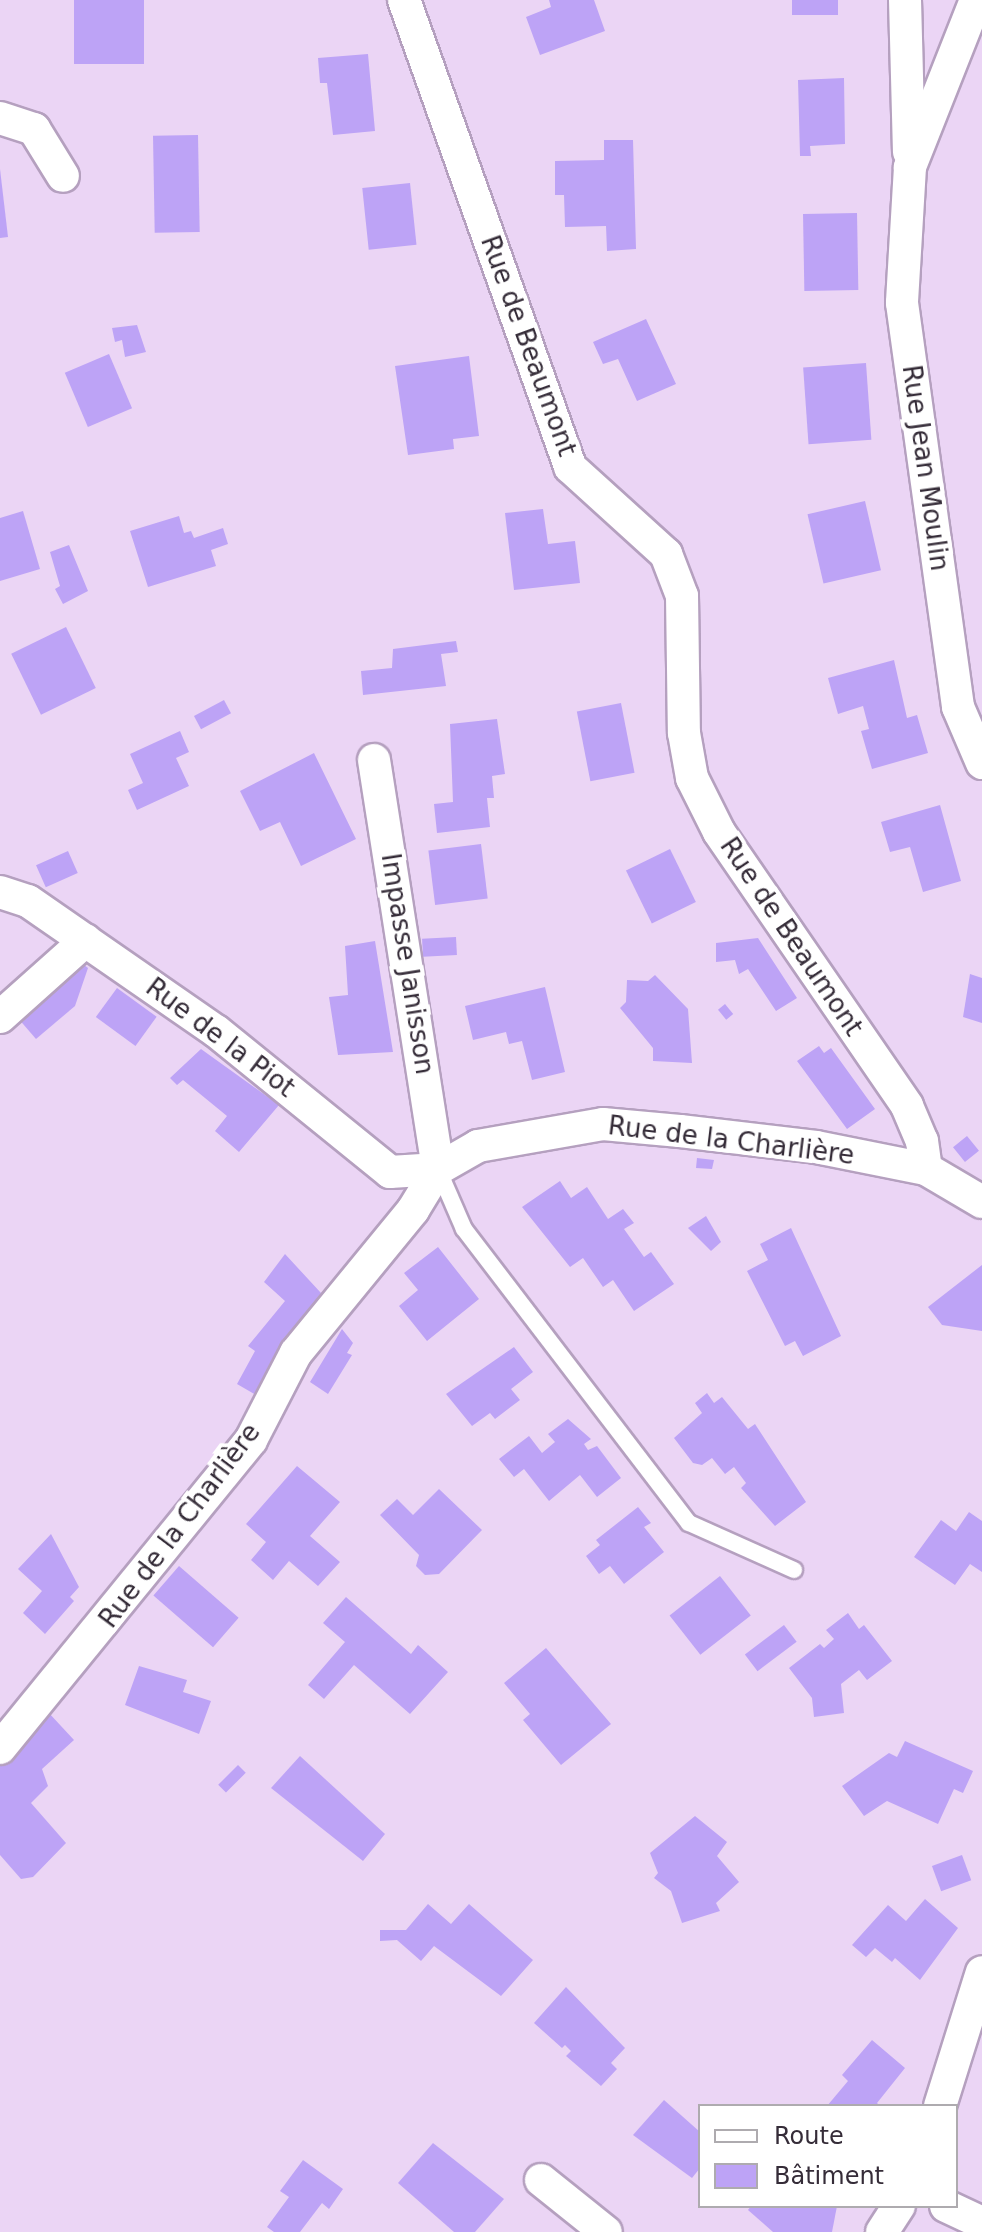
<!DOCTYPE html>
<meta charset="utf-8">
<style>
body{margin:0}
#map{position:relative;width:982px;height:2232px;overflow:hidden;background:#ebd5f5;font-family:"DejaVu Sans",sans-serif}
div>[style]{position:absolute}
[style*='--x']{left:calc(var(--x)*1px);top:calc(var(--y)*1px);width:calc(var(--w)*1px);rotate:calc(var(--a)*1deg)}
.building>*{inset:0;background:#bda3f6;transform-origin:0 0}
.roads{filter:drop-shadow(2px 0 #b5a0bf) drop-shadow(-2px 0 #b5a0bf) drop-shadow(0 2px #b5a0bf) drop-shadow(0 -2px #b5a0bf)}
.lane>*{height:16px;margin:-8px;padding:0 8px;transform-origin:8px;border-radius:8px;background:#fff}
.street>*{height:32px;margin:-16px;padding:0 16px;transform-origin:16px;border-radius:16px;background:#fff}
span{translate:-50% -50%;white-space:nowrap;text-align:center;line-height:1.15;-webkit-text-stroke:8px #fff;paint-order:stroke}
.street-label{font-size:26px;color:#352c38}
.legend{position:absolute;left:698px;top:2104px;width:260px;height:104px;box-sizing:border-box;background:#fff;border:2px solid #aeabaf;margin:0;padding:10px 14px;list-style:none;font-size:24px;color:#352c38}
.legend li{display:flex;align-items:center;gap:16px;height:40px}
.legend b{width:40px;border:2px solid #aeabaf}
</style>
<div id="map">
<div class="building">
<div style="left:74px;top:0;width:70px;height:64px"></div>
<div style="clip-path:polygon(549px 0,594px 0,605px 31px,540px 55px,526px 17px,551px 7px)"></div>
<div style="left:792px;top:0;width:46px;height:15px"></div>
<div style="clip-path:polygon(368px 54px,375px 131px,333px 135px,327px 83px,320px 83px,318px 58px)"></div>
<div style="clip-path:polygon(844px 78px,845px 144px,810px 146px,811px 156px,800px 156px,798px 80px)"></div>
<div style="left:198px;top:135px;width:97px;height:45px;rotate:89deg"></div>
<div style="clip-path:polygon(604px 140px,633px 140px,636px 249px,607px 251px,606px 226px,565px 227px,564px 195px,555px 195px,555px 161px,604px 160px)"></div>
<div style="clip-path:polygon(0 169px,8px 237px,0 238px)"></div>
<div style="left:410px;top:183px;width:62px;height:48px;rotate:84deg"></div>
<div style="left:857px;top:213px;width:77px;height:54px;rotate:89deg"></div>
<div style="clip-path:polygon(646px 319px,676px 384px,637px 401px,618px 359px,603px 364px,593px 342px)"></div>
<div style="clip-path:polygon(137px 325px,146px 352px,125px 357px,122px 340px,115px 342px,112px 328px)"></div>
<div style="left:109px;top:354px;width:59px;height:48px;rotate:67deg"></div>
<div style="clip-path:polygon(469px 356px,479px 436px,453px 439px,454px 449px,408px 455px,395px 366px)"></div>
<div style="left:866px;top:363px;width:77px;height:63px;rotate:86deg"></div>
<div style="left:865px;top:501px;width:71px;height:59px;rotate:77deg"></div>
<div style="clip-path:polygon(543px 509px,548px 544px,575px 541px,580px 583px,514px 590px,505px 513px)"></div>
<div style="clip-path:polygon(23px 511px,40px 569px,0 581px,0 518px)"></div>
<div style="clip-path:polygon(179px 516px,184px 533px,191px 531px,194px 538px,223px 528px,228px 544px,211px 550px,216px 566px,148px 587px,130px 531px)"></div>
<div style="clip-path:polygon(69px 545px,88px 591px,63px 604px,55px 589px,60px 586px,50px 552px)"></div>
<div style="left:66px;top:627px;width:68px;height:61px;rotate:64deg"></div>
<div style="clip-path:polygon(456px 641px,458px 652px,441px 654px,446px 686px,363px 695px,361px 671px,392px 668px,393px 649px)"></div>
<div style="clip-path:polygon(894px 660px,907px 718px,917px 715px,928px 753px,872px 769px,861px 731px,869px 729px,863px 706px,838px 714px,828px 678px)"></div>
<div style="left:224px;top:700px;width:15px;height:34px;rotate:62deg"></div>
<div style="left:621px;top:703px;width:71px;height:45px;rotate:79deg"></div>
<div style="clip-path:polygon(497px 719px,505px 774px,492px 776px,494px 798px,487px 798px,490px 827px,437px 833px,434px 804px,453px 802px,450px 724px)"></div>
<div style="clip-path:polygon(180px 731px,189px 752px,176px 758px,189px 786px,137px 810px,128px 790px,143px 783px,130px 754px)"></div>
<div style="clip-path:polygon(314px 753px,356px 839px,301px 866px,280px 822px,260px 831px,240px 791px)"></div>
<div style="clip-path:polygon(940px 805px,961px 881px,923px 892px,910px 847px,890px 852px,881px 822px)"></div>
<div style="left:481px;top:844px;width:55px;height:53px;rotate:83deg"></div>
<div style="left:670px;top:849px;width:59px;height:49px;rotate:64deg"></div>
<div style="left:68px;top:851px;width:24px;height:35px;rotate:66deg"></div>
<div style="left:456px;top:937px;width:18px;height:34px;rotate:87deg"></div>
<div style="clip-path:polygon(758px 938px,797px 998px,776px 1011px,748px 969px,739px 974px,735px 960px,716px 962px,716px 943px)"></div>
<div style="clip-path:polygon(375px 941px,393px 1052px,338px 1055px,329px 997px,348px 995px,345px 946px)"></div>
<div style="clip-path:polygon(79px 961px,88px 968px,75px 1006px,36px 1039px,17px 1017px)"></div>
<div style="clip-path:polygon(970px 974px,982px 978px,982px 1023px,963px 1017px)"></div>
<div style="clip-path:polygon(655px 975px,688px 1009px,692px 1063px,653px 1061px,653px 1048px,620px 1008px,626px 1002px,627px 980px,648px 981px)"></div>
<div style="clip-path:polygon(545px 987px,565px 1072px,532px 1080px,522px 1041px,509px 1044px,506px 1032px,473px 1040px,465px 1006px)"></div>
<div style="left:117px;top:988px;width:49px;height:36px;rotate:36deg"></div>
<div style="left:725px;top:1004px;width:13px;height:9px;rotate:51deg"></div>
<div style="clip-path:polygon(819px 1046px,824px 1053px,831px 1048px,875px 1109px,847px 1129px,797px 1061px)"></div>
<div style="clip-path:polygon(201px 1049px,279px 1105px,239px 1152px,215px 1131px,227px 1116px,183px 1080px,177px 1085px,170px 1078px)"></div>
<div style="left:967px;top:1136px;width:19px;height:18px;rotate:51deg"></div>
<div style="clip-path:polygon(697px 1158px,714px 1160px,712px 1169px,696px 1168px)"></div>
<div style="clip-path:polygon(560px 1181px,571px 1198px,587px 1187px,608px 1219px,623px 1209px,634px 1223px,624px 1229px,644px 1257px,651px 1252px,674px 1284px,634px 1311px,613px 1280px,603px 1287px,583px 1258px,570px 1267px,522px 1207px)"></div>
<div style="clip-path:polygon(706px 1216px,721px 1242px,711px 1251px,688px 1228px)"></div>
<div style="clip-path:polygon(791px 1228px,841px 1336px,803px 1356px,795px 1341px,785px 1346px,747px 1271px,768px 1260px,760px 1244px)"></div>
<div style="clip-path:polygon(438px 1247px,479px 1299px,427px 1341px,399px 1306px,418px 1290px,404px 1273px)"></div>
<div style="clip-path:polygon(285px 1254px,321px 1293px,256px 1395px,237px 1384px,255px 1351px,248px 1346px,285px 1301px,264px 1282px)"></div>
<div style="clip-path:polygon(982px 1265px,982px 1331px,942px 1325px,928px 1307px)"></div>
<div style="clip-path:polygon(342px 1329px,353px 1343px,347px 1353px,352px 1355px,328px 1394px,310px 1382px)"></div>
<div style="clip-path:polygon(514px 1347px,533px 1372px,511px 1389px,520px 1400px,495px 1419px,490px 1413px,472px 1426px,446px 1394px)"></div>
<div style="clip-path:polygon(707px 1393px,714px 1403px,722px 1397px,748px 1429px,755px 1424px,806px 1502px,775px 1526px,741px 1488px,746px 1483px,734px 1467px,725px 1474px,712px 1458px,702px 1465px,693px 1463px,674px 1438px,702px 1413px,695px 1403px)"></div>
<div style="clip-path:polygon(568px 1419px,591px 1439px,584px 1444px,588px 1450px,597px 1446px,621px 1478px,597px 1497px,580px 1475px,549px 1501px,524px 1469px,514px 1477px,499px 1459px,529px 1436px,542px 1453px,555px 1442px,548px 1434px)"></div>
<div style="clip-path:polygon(297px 1466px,340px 1502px,310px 1536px,340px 1562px,318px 1586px,289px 1561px,273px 1580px,251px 1560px,266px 1542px,246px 1524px)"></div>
<div style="clip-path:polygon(439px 1489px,482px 1530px,439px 1574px,425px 1575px,416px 1566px,419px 1555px,380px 1515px,397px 1499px,413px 1515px)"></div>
<div style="clip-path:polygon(638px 1507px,651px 1523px,644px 1527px,664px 1552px,624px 1584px,610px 1566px,599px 1574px,586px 1556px,600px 1545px,596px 1540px)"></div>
<div style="clip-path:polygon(969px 1512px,982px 1521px,982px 1572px,970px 1564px,955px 1585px,914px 1557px,941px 1520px,956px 1531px)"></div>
<div style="clip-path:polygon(51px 1534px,79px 1587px,70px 1597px,74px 1601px,45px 1634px,23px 1613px,42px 1591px,18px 1569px)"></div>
<div style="left:179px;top:1566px;width:79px;height:39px;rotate:41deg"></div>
<div style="left:720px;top:1576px;width:50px;height:64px;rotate:52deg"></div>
<div style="clip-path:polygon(346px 1597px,411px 1654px,418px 1645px,448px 1672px,410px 1714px,354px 1665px,324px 1699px,308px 1685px,345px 1642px,323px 1623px)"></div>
<div style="clip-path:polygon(848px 1613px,859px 1629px,864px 1625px,892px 1661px,867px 1680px,859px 1670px,841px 1684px,844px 1713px,814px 1717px,812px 1698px,789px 1668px,820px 1644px,824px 1648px,834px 1639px,826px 1630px)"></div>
<div style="left:784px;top:1625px;width:21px;height:49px;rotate:53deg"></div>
<div style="clip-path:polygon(546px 1648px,611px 1724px,561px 1765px,523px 1720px,530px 1714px,504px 1683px)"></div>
<div style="clip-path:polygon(139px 1666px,187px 1680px,183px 1692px,211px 1701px,199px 1734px,125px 1705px)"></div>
<div style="clip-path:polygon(48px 1712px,74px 1740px,42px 1769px,48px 1786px,31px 1803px,66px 1843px,33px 1877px,21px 1879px,0 1855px,0 1760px)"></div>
<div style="clip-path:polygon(905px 1741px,973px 1771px,963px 1793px,954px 1789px,938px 1824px,887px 1801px,864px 1816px,842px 1786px,889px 1753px,897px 1757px)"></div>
<div style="clip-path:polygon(300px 1756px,385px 1834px,363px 1861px,271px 1788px)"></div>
<div style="left:238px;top:1765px;width:11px;height:28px;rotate:45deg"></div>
<div style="clip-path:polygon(695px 1816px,727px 1842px,717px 1856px,739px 1882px,716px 1903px,720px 1911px,682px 1923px,671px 1891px,654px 1878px,658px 1873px,650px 1853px)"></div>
<div style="left:962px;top:1855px;width:27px;height:32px;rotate:70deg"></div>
<div style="clip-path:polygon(925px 1899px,958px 1928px,920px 1980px,895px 1958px,892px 1962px,875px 1948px,866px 1957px,852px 1945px,888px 1905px,906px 1921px)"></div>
<div style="clip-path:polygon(428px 1904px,451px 1924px,469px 1904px,533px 1960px,501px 1996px,434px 1946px,421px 1961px,397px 1940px,380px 1941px,380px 1930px,406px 1930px)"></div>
<div style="clip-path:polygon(566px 1987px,625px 2048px,611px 2063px,617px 2069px,601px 2086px,566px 2056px,571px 2051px,565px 2045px,562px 2048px,534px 2023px)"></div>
<div style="clip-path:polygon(872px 2040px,905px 2068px,877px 2103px,880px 2106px,827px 2106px,848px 2081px,842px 2075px)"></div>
<div style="clip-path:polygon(664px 2100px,700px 2132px,700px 2168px,692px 2178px,633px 2135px)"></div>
<div style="clip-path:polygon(433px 2143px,504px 2199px,475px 2232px,454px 2232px,398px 2183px)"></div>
<div style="clip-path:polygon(303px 2160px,343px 2189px,329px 2209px,322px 2203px,300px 2232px,274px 2232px,267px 2227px,289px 2197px,280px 2191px)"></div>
<div style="clip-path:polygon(751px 2206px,837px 2206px,832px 2232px,773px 2232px,748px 2210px)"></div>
</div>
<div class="roads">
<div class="lane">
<div style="--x:438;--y:1169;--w:65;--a:66.6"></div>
<div style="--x:464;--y:1229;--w:370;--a:52.6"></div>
<div style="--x:689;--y:1523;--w:115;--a:24.1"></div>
</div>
<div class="street">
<div style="--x:404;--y:0;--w:496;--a:70.4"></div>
<div style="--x:570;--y:467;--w:130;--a:42.2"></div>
<div style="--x:666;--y:554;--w:45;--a:69.1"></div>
<div style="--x:682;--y:596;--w:137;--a:89.2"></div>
<div style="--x:684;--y:733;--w:46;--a:79.9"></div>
<div style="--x:692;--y:778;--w:60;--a:63.4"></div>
<div style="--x:719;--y:832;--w:332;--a:55.5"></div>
<div style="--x:907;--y:1106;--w:38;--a:67"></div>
<div style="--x:922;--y:1141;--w:28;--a:82"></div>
<div style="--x:905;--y:0;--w:152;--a:88.5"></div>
<div style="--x:976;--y:0;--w:180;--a:111.6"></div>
<div style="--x:910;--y:167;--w:136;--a:93.4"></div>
<div style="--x:902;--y:303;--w:408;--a:82.1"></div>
<div style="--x:958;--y:707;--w:61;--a:66.8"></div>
<div style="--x:0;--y:118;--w:36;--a:18"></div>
<div style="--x:34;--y:129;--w:55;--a:58.3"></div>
<div style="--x:374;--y:760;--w:414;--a:81.1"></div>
<div style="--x:0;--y:892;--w:29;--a:18"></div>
<div style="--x:28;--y:901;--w:229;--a:34.7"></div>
<div style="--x:216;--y:1031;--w:224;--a:39"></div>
<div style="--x:390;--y:1172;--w:48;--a:-3.6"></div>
<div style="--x:0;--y:1017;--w:115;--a:-41.8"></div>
<div style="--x:0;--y:1748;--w:397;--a:-50.8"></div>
<div style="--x:251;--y:1440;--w:98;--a:-62.7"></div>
<div style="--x:296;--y:1353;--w:185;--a:-50.7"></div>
<div style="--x:413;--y:1210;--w:48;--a:-58.6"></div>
<div style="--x:438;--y:1169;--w:46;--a:-29.9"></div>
<div style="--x:478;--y:1146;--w:127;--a:-10"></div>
<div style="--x:603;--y:1124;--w:77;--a:5.2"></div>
<div style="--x:680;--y:1131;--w:137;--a:6.7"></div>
<div style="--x:816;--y:1147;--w:112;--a:11.3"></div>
<div style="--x:926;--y:1169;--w:65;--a:30.5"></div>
<div style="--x:940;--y:2106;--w:140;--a:-72.6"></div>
<div style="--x:541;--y:2180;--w:83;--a:38.7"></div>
<div style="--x:946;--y:2206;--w:40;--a:25"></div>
<div style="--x:882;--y:2232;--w:31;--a:-57"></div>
</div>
</div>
<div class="street-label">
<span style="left:528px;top:346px;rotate:70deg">Rue de Beaumont</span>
<span style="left:925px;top:468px;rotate:82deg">Rue Jean Moulin</span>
<span style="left:791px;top:937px;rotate:56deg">Rue de Beaumont</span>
<span style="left:407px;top:964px;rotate:81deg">Impasse Janisson</span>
<span style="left:220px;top:1038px;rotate:37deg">Rue de la Piot</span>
<span style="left:731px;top:1141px;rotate:7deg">Rue de la Charlière</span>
<span style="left:180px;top:1526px;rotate:-53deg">Rue de la Charlière</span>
</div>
<ul class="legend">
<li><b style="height:10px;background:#fff"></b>Route</li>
<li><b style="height:22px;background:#bda3f6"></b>Bâtiment</li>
</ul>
</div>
